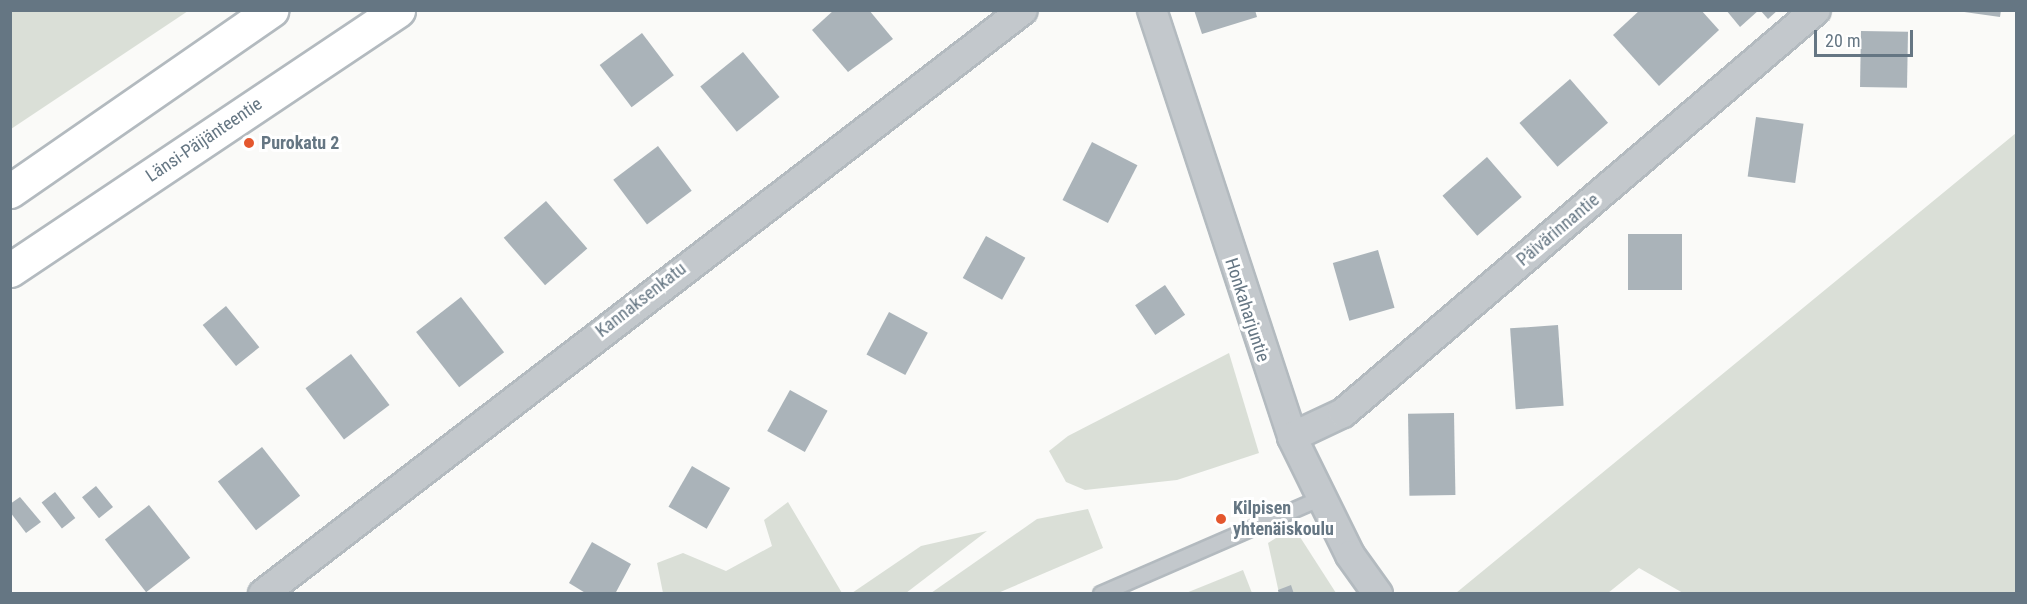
<!DOCTYPE html>
<meta charset="utf-8">
<style>
body{margin:0}
#map{position:relative;width:2027px;height:604px;overflow:hidden;background:#fafaf8;font-family:"Roboto Condensed",sans-serif}
div>[style]{position:absolute}
[style*='--x']{left:calc(var(--x)*1px);top:calc(var(--y)*1px);width:calc(var(--w)*1px);rotate:calc(var(--a)*1deg)}
.green>*{inset:0;background:#dadfd7}
.building>*{inset:0;background:#aab3b9;transform-origin:0 0}
.roads{filter:drop-shadow(2px 0 #b3babf) drop-shadow(-2px 0 #b3babf) drop-shadow(0 2px #b3babf) drop-shadow(0 -2px #b3babf)}
.service>*{height:14px;margin:-7px;padding:0 7px;transform-origin:7px;border-radius:7px;background:#c3c8cc}
.minor>*{height:28px;margin:-14px;padding:0 14px;transform-origin:14px;border-radius:14px;background:#c3c8cc}
.secondary>*{height:33px;margin:-16.5px;padding:0 16.5px;transform-origin:16.5px;border-radius:16.5px;background:#fff}
.dots>*{width:16px;height:16px;translate:-50% -50%;box-sizing:border-box;border:3px solid #fff;border-radius:50%}
span{translate:-50% -50%;white-space:nowrap;text-align:center;line-height:1.15;-webkit-text-stroke:6px #fff;paint-order:stroke}
.street-label{font-size:18px;color:#657683}
.poi-label{font-size:18px;color:#657683;font-weight:700}
.left{translate:0 -50%;text-align:left}
.frame{position:absolute;inset:0;border:12px solid #657683;pointer-events:none}
.scale{position:absolute;left:1814px;top:30px;width:99px;height:27px;box-sizing:border-box;border:3px solid #657683;border-top:0;padding-left:8px;font-size:18px;line-height:21px;white-space:nowrap;color:#657683;-webkit-text-stroke:4px #fff;paint-order:stroke}
</style>
<div id="map">
<div class="green">
<div style="clip-path:polygon(11px 10px,188px 10px,188px 11px,11px 129px)"></div>
<div style="clip-path:polygon(2016px 133px,2016px 593px,1683px 593px,1639px 568px,1608px 593px,1456px 593px)"></div>
<div style="clip-path:polygon(1229px 353px,1259px 453px,1177px 480px,1085px 490px,1066px 482px,1049px 451px,1068px 436px)"></div>
<div style="clip-path:polygon(788px 502px,842px 593px,663px 593px,657px 563px,683px 553px,726px 571px,772px 546px,764px 520px)"></div>
<div style="clip-path:polygon(1088px 509px,1103px 548px,998px 593px,931px 593px,1037px 519px)"></div>
<div style="clip-path:polygon(987px 531px,906px 593px,852px 593px,921px 546px)"></div>
<div style="clip-path:polygon(1287px 531px,1300px 537px,1336px 593px,1279px 593px,1268px 543px)"></div>
<div style="clip-path:polygon(1243px 570px,1252px 593px,1186px 593px)"></div>
</div>
<div class="building">
<div style="clip-path:polygon(834px 10px,869px 10px,893px 39px,848px 72px,812px 30px)"></div>
<div style="clip-path:polygon(1194px 10px,1255px 10px,1257px 17px,1202px 34px)"></div>
<div style="clip-path:polygon(1640px 10px,1701px 10px,1719px 30px,1659px 86px,1613px 35px)"></div>
<div style="clip-path:polygon(1726px 10px,1759px 10px,1740px 27px)"></div>
<div style="clip-path:polygon(1760px 10px,1778px 10px,1768px 19px)"></div>
<div style="clip-path:polygon(1950px 10px,2001px 10px,2000px 17px)"></div>
<div style="left:1861px;top:31px;width:47px;height:56px;rotate:1deg"></div>
<div style="left:642px;top:33px;width:53px;height:53px;rotate:53deg"></div>
<div style="left:743px;top:52px;width:58px;height:55px;rotate:51deg"></div>
<div style="left:1570px;top:79px;width:58px;height:67px;rotate:49deg"></div>
<div style="left:1756px;top:117px;width:48px;height:60px;rotate:8deg"></div>
<div style="left:1092px;top:142px;width:51px;height:65px;rotate:27deg"></div>
<div style="left:658px;top:146px;width:56px;height:56px;rotate:53deg"></div>
<div style="left:1487px;top:157px;width:53px;height:59px;rotate:49deg"></div>
<div style="left:546px;top:201px;width:63px;height:56px;rotate:49deg"></div>
<div style="left:1628px;top:234px;width:54px;height:56px"></div>
<div style="left:986px;top:236px;width:45px;height:48px;rotate:29deg"></div>
<div style="left:1378px;top:250px;width:60px;height:47px;rotate:74deg"></div>
<div style="left:1165px;top:285px;width:36px;height:36px;rotate:56deg"></div>
<div style="left:461px;top:297px;width:70px;height:57px;rotate:52deg"></div>
<div style="left:226px;top:306px;width:53px;height:30px;rotate:51deg"></div>
<div style="left:889px;top:312px;width:44px;height:48px;rotate:28deg"></div>
<div style="left:1558px;top:325px;width:81px;height:48px;rotate:86deg"></div>
<div style="left:351px;top:354px;width:64px;height:57px;rotate:53deg"></div>
<div style="left:790px;top:390px;width:43px;height:47px;rotate:29deg"></div>
<div style="left:1454px;top:413px;width:82px;height:46px;rotate:89deg"></div>
<div style="left:262px;top:447px;width:62px;height:56px;rotate:52deg"></div>
<div style="left:692px;top:466px;width:44px;height:47px;rotate:30deg"></div>
<div style="left:96px;top:486px;width:27px;height:18px;rotate:51deg"></div>
<div style="left:55px;top:492px;width:33px;height:17px;rotate:52deg"></div>
<div style="clip-path:polygon(20px 497px,41px 522px,26px 533px,10px 512px,10px 504px)"></div>
<div style="left:149px;top:505px;width:67px;height:56px;rotate:52deg"></div>
<div style="clip-path:polygon(592px 542px,631px 564px,615px 594px,587px 594px,569px 583px)"></div>
<div style="clip-path:polygon(1291px 585px,1294px 594px,1279px 594px,1278px 590px)"></div>
</div>
<div class="roads">
<div class="service">
<div style="--x:1101;--y:594;--w:239;--a:-23.5"></div>
</div>
<div class="minor">
<div style="--x:1152;--y:10;--w:449;--a:71.8"></div>
<div style="--x:1292;--y:437;--w:131;--a:63.8"></div>
<div style="--x:1350;--y:555;--w:48;--a:54.3"></div>
<div style="--x:1292;--y:437;--w:56;--a:-25.2"></div>
<div style="--x:1343;--y:413;--w:621;--a:-40.43"></div>
<div style="--x:263;--y:594;--w:958;--a:-37.54"></div>
</div>
<div class="secondary">
<div style="--x:10;--y:191;--w:318;--a:-34.7"></div>
<div style="--x:10;--y:270;--w:467;--a:-33.8"></div>
</div>
</div>
<div class="dots">
<div style="left:249px;top:143px;background:#e4572e"></div>
<div style="left:1221px;top:519px;background:#e4572e"></div>
</div>
<div class="street-label">
<span style="left:204px;top:140px;rotate:-34deg">Länsi-Päijänteentie</span>
<span style="left:1558px;top:230px;rotate:-40deg">Päivärinnantie</span>
<span style="left:641px;top:300px;rotate:-38deg">Kannaksenkatu</span>
<span style="left:1247px;top:310px;rotate:72deg">Honkaharjuntie</span>
</div>
<div class="poi-label">
<span class="left" style="left:261px;top:143px">Purokatu 2</span>
<span class="left" style="left:1233px;top:519px">Kilpisen<br>yhtenäiskoulu</span>
</div>
<div class="frame"></div>
<div class="scale">20 m</div>
</div>
